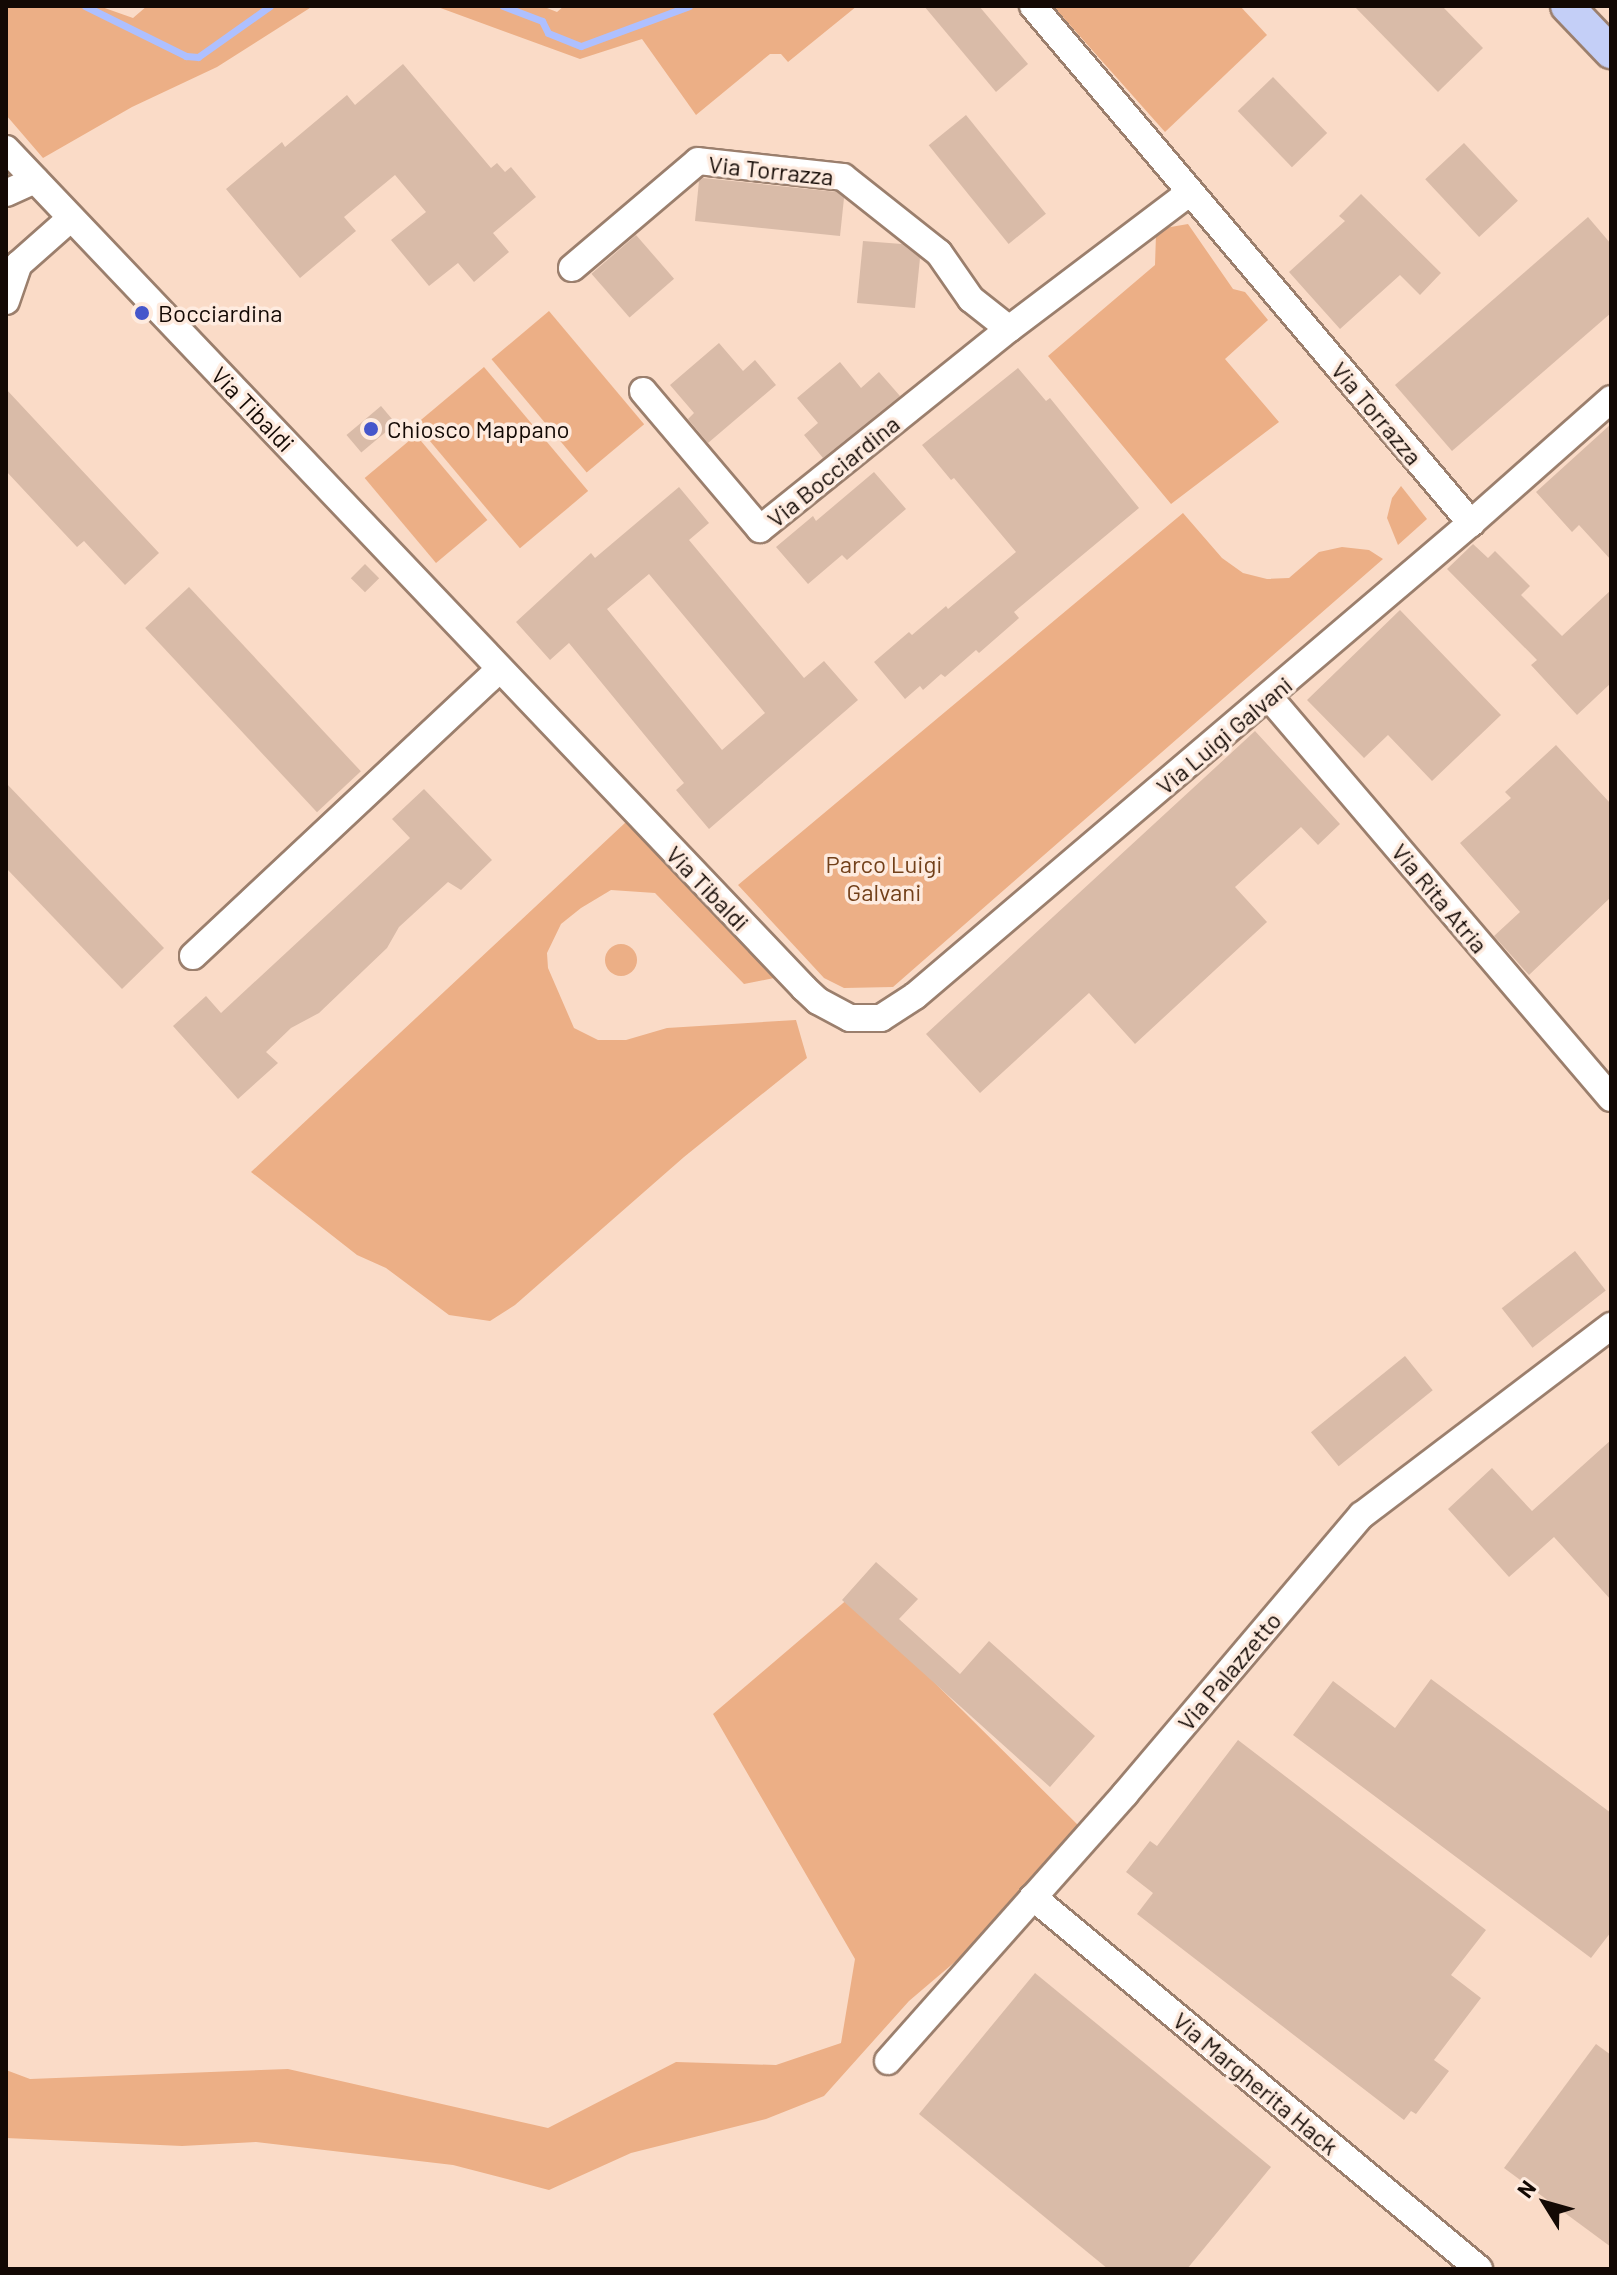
<!DOCTYPE html>
<style>
body{margin:0}
#map{position:relative;width:1617px;height:2275px;overflow:hidden;background:#fadbc7;font-family:Barlow,sans-serif}
div>[style]{position:absolute}
[style*='--x']{left:calc(var(--x)*1px);top:calc(var(--y)*1px);width:calc(var(--w)*1px);rotate:calc(var(--a)*1deg)}
.green>*{inset:0;background:#ecaf86;transform-origin:0 0}
.round{border-radius:50%}
.stream>*{height:7px;margin:-3.5px;padding:0 3.5px;transform-origin:3.5px;border-radius:3.5px;background:#aec0ff}
.building>*{inset:0;background:#d9bba8;transform-origin:0 0}
.roads{filter:drop-shadow(2px 0 #9b7f6d) drop-shadow(-2px 0 #9b7f6d) drop-shadow(0 2px #9b7f6d) drop-shadow(0 -2px #9b7f6d)}
.minor>*{height:26px;margin:-13px;padding:0 13px;transform-origin:13px;border-radius:13px;background:#fff}
.major>*{height:32px;margin:-16px;padding:0 16px;transform-origin:16px;border-radius:16px;background:#c4cff7}
.dots>*{width:22px;height:22px;translate:-50% -50%;box-sizing:border-box;border:4px solid #feebdf;border-radius:50%}
span{translate:-50% -50%;white-space:nowrap;text-align:center;line-height:1.15;-webkit-text-stroke:7px #feebdf;paint-order:stroke}
.street-label{font-size:24px;color:#130904}
.poi-label{font-size:24px;color:#130904}
.left{translate:0 -50%;text-align:left}
.park-label{font-size:24px;color:#72401a}
.frame{position:absolute;inset:0;border:8px solid #130904;pointer-events:none}
.north{position:absolute;left:1505px;top:2163px;width:80px;height:80px;-webkit-text-stroke:6px #feebdf;paint-order:stroke;rotate:307deg;font-size:22px;font-weight:700;line-height:32px;text-align:center;color:#130904}
.north::after{content:'';display:block;margin:auto;width:28px;height:36px;background:#130904;clip-path:polygon(50% 0,100% 100%,50% 72%,0 100%)}
</style>
<div id="map">
<div class="green">
<div style="clip-path:polygon(6px 6px,99px 6px,133px 18px,147px 6px,313px 6px,217px 67px,132px 107px,43px 158px,6px 115px)"></div>
<div style="clip-path:polygon(435px 6px,542px 6px,557px 12px,564px 6px,857px 6px,788px 62px,781px 54px,770px 54px,696px 115px,642px 39px,580px 59px)"></div>
<div style="clip-path:polygon(1053px 6px,1240px 6px,1267px 35px,1165px 132px)"></div>
<div style="clip-path:polygon(1188px 224px,1233px 289px,1245px 292px,1268px 320px,1225px 359px,1279px 422px,1171px 504px,1048px 356px,1155px 265px,1156px 234px,1165px 228px)"></div>
<div style="left:549px;top:311px;width:148px;height:75px;rotate:50deg"></div>
<div style="left:484px;top:367px;width:162px;height:89px;rotate:50deg"></div>
<div style="left:416px;top:435px;width:111px;height:67px;rotate:50deg"></div>
<div style="clip-path:polygon(1401px 486px,1427px 519px,1398px 545px,1387px 518px,1392px 498px)"></div>
<div style="clip-path:polygon(1183px 513px,1222px 558px,1243px 573px,1267px 579px,1289px 578px,1319px 552px,1342px 547px,1369px 550px,1383px 559px,893px 987px,844px 988px,824px 978px,738px 885px)"></div>
<div style="clip-path:polygon(626px 822px,774px 978px,744px 984px,655px 893px,611px 890px,581px 908px,561px 924px,547px 953px,548px 968px,574px 1028px,598px 1040px,626px 1040px,667px 1028px,796px 1020px,807px 1058px,684px 1157px,515px 1305px,490px 1321px,449px 1315px,386px 1268px,357px 1255px,251px 1172px)"></div>
<div class="round" style="left:605px;top:944px;width:32px;height:32px"></div>
<div style="clip-path:polygon(849px 1598px,1083px 1830px,1003px 1921px,909px 2001px,824px 2096px,766px 2119px,631px 2153px,549px 2190px,453px 2165px,256px 2142px,182px 2146px,6px 2138px,6px 2070px,30px 2079px,288px 2069px,548px 2128px,676px 2062px,776px 2065px,841px 2043px,855px 1959px,713px 1714px)"></div>
</div>
<div class="stream">
<div style="--x:85;--y:6;--w:113;--a:26.3"></div>
<div style="--x:186;--y:56;--w:12;--a:5"></div>
<div style="--x:198;--y:57;--w:88;--a:-35.3"></div>
<div style="--x:503;--y:6;--w:42;--a:21"></div>
<div style="--x:542;--y:21;--w:13;--a:63"></div>
<div style="--x:548;--y:33;--w:35;--a:22"></div>
<div style="--x:581;--y:46;--w:115;--a:-20.3"></div>
</div>
<div class="building">
<div style="clip-path:polygon(924px 6px,979px 6px,1028px 64px,996px 92px)"></div>
<div style="clip-path:polygon(1354px 6px,1442px 6px,1483px 48px,1438px 92px)"></div>
<div style="clip-path:polygon(403px 64px,491px 168px,497px 163px,505px 172px,511px 167px,536px 197px,493px 233px,509px 252px,474px 282px,458px 263px,429px 286px,391px 240px,426px 212px,395px 175px,344px 217px,356px 231px,300px 278px,226px 189px,282px 142px,285px 147px,347px 95px,355px 105px)"></div>
<div style="left:1273px;top:77px;width:78px;height:49px;rotate:46deg"></div>
<div style="left:966px;top:115px;width:127px;height:48px;rotate:51deg"></div>
<div style="left:1464px;top:143px;width:79px;height:53px;rotate:47deg"></div>
<div style="clip-path:polygon(703px 178px,837px 192px,844px 198px,840px 236px,695px 221px,699px 181px)"></div>
<div style="clip-path:polygon(1361px 194px,1441px 273px,1420px 295px,1400px 275px,1340px 329px,1289px 272px,1345px 221px,1339px 216px)"></div>
<div style="clip-path:polygon(1588px 217px,1611px 244px,1611px 313px,1452px 451px,1395px 385px)"></div>
<div style="left:636px;top:235px;width:58px;height:59px;rotate:49deg"></div>
<div style="clip-path:polygon(863px 241px,902px 244px,920px 258px,915px 308px,857px 303px)"></div>
<div style="clip-path:polygon(719px 343px,743px 371px,755px 360px,776px 385px,708px 443px,688px 419px,694px 413px,670px 385px)"></div>
<div style="clip-path:polygon(840px 362px,861px 388px,879px 372px,900px 396px,823px 458px,804px 435px,818px 423px,797px 398px)"></div>
<div style="clip-path:polygon(1018px 368px,1046px 401px,1050px 398px,1139px 508px,1014px 612px,1019px 618px,979px 653px,976px 650px,945px 677px,941px 674px,923px 690px,920px 686px,905px 699px,874px 662px,909px 632px,912px 635px,946px 606px,948px 609px,1016px 552px,954px 478px,951px 480px,922px 445px)"></div>
<div style="clip-path:polygon(6px 389px,159px 553px,125px 585px,84px 541px,77px 547px,6px 471px)"></div>
<div style="left:381px;top:406px;width:23px;height:45px;rotate:50deg"></div>
<div style="clip-path:polygon(1611px 424px,1611px 560px,1579px 525px,1572px 532px,1536px 492px)"></div>
<div style="clip-path:polygon(874px 472px,906px 509px,847px 560px,842px 555px,808px 584px,776px 547px,813px 516px,816px 521px)"></div>
<div style="clip-path:polygon(evenodd,679px 487px,709px 523px,689px 540px,804px 678px,824px 661px,858px 700px,709px 829px,676px 790px,684px 783px,569px 643px,550px 660px,516px 622px,591px 553px,595px 558px,679px 487px,649px 574px,765px 713px,722px 750px,607px 609px,649px 574px)"></div>
<div style="clip-path:polygon(1473px 544px,1488px 558px,1495px 551px,1530px 586px,1521px 595px,1562px 636px,1611px 590px,1611px 683px,1577px 715px,1531px 665px,1537px 660px,1447px 569px)"></div>
<div style="left:365px;top:564px;width:20px;height:20px;rotate:45deg"></div>
<div style="left:189px;top:587px;width:252px;height:60px;rotate:47deg"></div>
<div style="clip-path:polygon(1400px 610px,1501px 715px,1432px 781px,1388px 735px,1364px 758px,1307px 700px)"></div>
<div style="clip-path:polygon(1255px 731px,1340px 824px,1318px 845px,1301px 827px,1235px 887px,1267px 922px,1135px 1044px,1089px 993px,980px 1093px,926px 1034px)"></div>
<div style="clip-path:polygon(1556px 745px,1611px 804px,1611px 897px,1529px 975px,1494px 936px,1520px 912px,1460px 843px,1511px 798px,1505px 792px)"></div>
<div style="clip-path:polygon(6px 783px,164px 948px,122px 989px,6px 868px)"></div>
<div style="clip-path:polygon(424px 789px,492px 860px,461px 890px,448px 882px,399px 927px,387px 948px,319px 1013px,291px 1028px,266px 1052px,278px 1063px,238px 1099px,173px 1026px,206px 996px,221px 1013px,410px 838px,392px 819px)"></div>
<div style="left:1575px;top:1251px;width:50px;height:93px;rotate:52deg"></div>
<div style="left:1405px;top:1356px;width:44px;height:121px;rotate:51deg"></div>
<div style="clip-path:polygon(1611px 1440px,1611px 1600px,1554px 1537px,1509px 1577px,1448px 1509px,1492px 1468px,1532px 1511px)"></div>
<div style="clip-path:polygon(876px 1562px,918px 1599px,899px 1619px,960px 1674px,989px 1641px,1095px 1736px,1050px 1787px,842px 1600px)"></div>
<div style="clip-path:polygon(1431px 1679px,1611px 1813px,1611px 1932px,1591px 1958px,1293px 1735px,1333px 1681px,1395px 1728px)"></div>
<div style="clip-path:polygon(1238px 1740px,1486px 1930px,1451px 1975px,1481px 1998px,1434px 2060px,1449px 2071px,1416px 2114px,1411px 2111px,1404px 2120px,1137px 1914px,1153px 1893px,1126px 1872px,1150px 1841px,1157px 1846px)"></div>
<div style="clip-path:polygon(1035px 1973px,1271px 2167px,1187px 2269px,1108px 2269px,919px 2114px)"></div>
<div style="clip-path:polygon(1596px 2044px,1611px 2055px,1611px 2247px,1504px 2168px)"></div>
</div>
<div class="roads">
<div class="minor">
<div style="--x:1033;--y:6;--w:678;--a:49.73"></div>
<div style="--x:6;--y:149;--w:1158;--a:46.43"></div>
<div style="--x:804;--y:988;--w:19;--a:43"></div>
<div style="--x:818;--y:1001;--w:36;--a:28"></div>
<div style="--x:850;--y:1018;--w:31;--a:0"></div>
<div style="--x:881;--y:1018;--w:40;--a:-32.9"></div>
<div style="--x:915;--y:996;--w:730;--a:-40.39"></div>
<div style="--x:1471;--y:523;--w:187;--a:-41.5"></div>
<div style="--x:6;--y:193;--w:32;--a:-24"></div>
<div style="--x:572;--y:268;--w:165;--a:-40.3"></div>
<div style="--x:698;--y:161;--w:146;--a:6.3"></div>
<div style="--x:843;--y:177;--w:122;--a:38.4"></div>
<div style="--x:939;--y:253;--w:56;--a:55.2"></div>
<div style="--x:971;--y:299;--w:48;--a:38.3"></div>
<div style="--x:1009;--y:329;--w:227;--a:-37.1"></div>
<div style="--x:6;--y:301;--w:39;--a:-71"></div>
<div style="--x:19;--y:264;--w:69;--a:-41.5"></div>
<div style="--x:643;--y:391;--w:181;--a:49.7"></div>
<div style="--x:760;--y:529;--w:319;--a:-38.8"></div>
<div style="--x:1269;--y:697;--w:527;--a:49.54"></div>
<div style="--x:193;--y:956;--w:420;--a:-43.1"></div>
<div style="--x:1033;--y:1897;--w:581;--a:39.83"></div>
<div style="--x:888;--y:2061;--w:357;--a:-48.4"></div>
<div style="--x:1125;--y:1794;--w:366;--a:-49.7"></div>
<div style="--x:1362;--y:1515;--w:313;--a:-37.2"></div>
</div>
<div class="major">
<div style="--x:1567;--y:6;--w:64;--a:46.3"></div>
</div>
</div>
<div class="dots">
<div style="left:142px;top:313px;background:#4556cb"></div>
<div style="left:371px;top:429px;background:#4556cb"></div>
</div>
<div class="street-label">
<span style="left:771px;top:170px;rotate:6deg">Via Torrazza</span>
<span style="left:253px;top:409px;rotate:46deg">Via Tibaldi</span>
<span style="left:1377px;top:413px;rotate:50deg">Via Torrazza</span>
<span style="left:833px;top:471px;rotate:-39deg">Via Bocciardina</span>
<span style="left:1224px;top:735px;rotate:-40deg">Via Luigi Galvani</span>
<span style="left:708px;top:888px;rotate:46deg">Via Tibaldi</span>
<span style="left:1440px;top:898px;rotate:50deg">Via Rita Atria</span>
<span style="left:1229px;top:1671px;rotate:-50deg">Via Palazzetto</span>
<span style="left:1256px;top:2083px;rotate:40deg">Via Margherita Hack</span>
</div>
<div class="poi-label">
<span class="left" style="left:158px;top:313px">Bocciardina</span>
<span class="left" style="left:387px;top:429px">Chiosco Mappano</span>
</div>
<div class="park-label">
<span style="left:884px;top:878px">Parco Luigi<br>Galvani</span>
</div>
<div class="frame"></div>
<div class="north">N</div>
</div>
